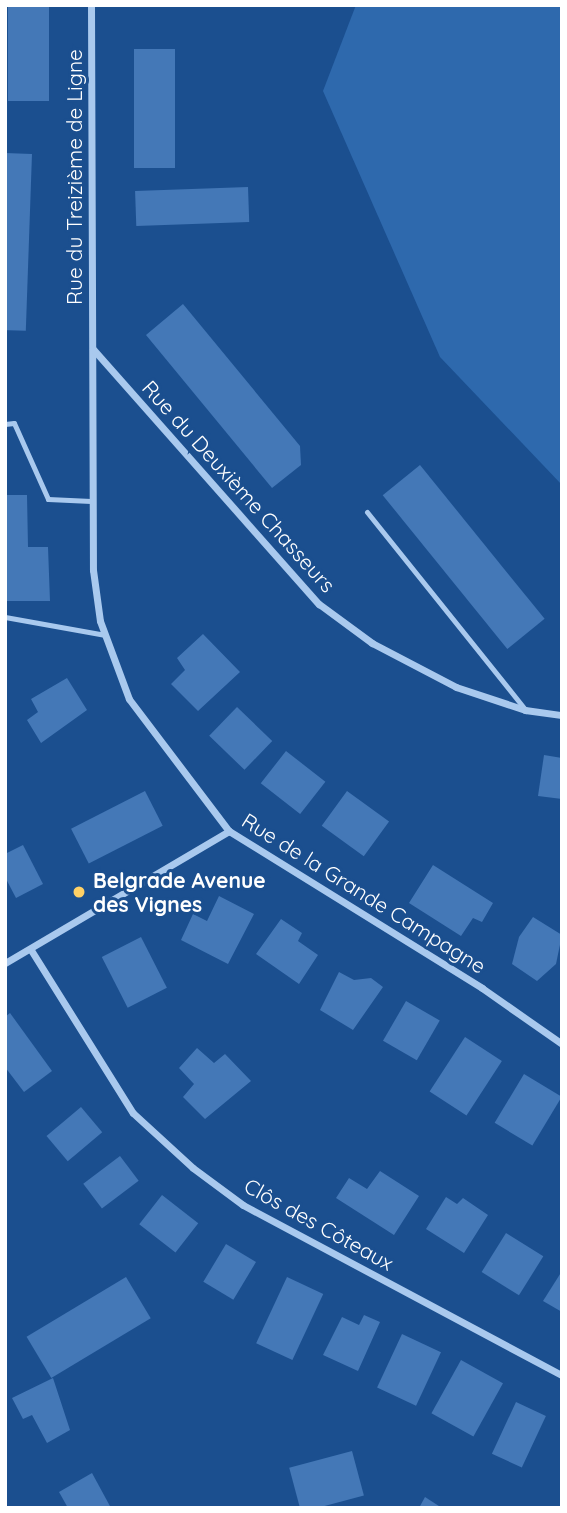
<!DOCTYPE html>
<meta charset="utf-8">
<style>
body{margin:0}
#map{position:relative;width:567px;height:1513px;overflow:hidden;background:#1b4f8f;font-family:Quicksand,sans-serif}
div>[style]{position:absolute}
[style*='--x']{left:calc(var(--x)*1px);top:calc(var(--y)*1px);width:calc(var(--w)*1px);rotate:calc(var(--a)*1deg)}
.green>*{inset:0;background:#2e69ad}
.building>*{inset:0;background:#4478b7;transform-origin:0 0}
.service>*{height:5px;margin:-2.5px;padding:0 2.5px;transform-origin:2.5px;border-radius:2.5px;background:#a9c9ee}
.minor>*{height:7px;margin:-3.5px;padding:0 3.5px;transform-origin:3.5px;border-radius:3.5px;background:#a9c9ee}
.dots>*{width:19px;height:19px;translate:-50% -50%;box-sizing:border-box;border:4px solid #1b4f8f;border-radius:50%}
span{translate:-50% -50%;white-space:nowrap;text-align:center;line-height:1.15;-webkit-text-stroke:6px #1b4f8f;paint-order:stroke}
.street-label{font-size:21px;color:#fff}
.poi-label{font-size:21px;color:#fff;font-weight:700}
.left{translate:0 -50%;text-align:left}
.frame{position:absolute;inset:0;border:7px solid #fff;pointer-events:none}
</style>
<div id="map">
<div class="green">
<div style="clip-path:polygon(356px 5px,562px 5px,562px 485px,440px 357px,323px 91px)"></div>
</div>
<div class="building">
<div style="left:8px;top:5px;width:41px;height:96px"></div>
<div style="left:134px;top:49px;width:41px;height:119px"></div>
<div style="left:5px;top:153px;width:27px;height:177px;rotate:2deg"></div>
<div style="left:248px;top:187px;width:35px;height:113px;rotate:88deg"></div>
<div style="clip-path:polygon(183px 304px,300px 446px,301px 465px,272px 488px,146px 335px)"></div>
<div style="left:420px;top:465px;width:198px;height:48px;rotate:51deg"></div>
<div style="clip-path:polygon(5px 495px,27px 495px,28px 547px,48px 547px,50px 601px,5px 601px)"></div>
<div style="clip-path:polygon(203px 634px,240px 672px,198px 711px,171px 684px,185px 670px,177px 658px)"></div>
<div style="clip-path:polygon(67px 678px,87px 710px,41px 743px,27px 720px,38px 712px,31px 699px)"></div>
<div style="left:237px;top:707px;width:49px;height:40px;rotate:44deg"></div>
<div style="left:286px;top:751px;width:50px;height:41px;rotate:38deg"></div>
<div style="clip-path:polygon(544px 755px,562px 758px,562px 799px,538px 796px)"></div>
<div style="left:145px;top:791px;width:39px;height:83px;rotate:63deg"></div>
<div style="left:347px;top:791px;width:52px;height:43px;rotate:36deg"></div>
<div style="clip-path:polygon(23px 845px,43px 884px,16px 898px,5px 877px,5px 854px)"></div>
<div style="clip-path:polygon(433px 865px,493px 903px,482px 922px,473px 918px,461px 936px,409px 903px)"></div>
<div style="clip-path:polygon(219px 896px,254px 914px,228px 964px,181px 940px,193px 914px,207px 921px)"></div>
<div style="clip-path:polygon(533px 917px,562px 935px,556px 964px,537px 981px,512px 964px,519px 937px)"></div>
<div style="clip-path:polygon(281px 919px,302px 933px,298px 941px,318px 955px,299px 984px,256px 954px)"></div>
<div style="left:141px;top:937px;width:57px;height:44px;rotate:63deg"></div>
<div style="clip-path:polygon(339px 972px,354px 980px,371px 978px,383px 987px,353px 1030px,320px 1010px)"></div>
<div style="left:406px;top:1001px;width:39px;height:46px;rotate:30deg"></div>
<div style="clip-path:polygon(10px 1013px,52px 1071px,24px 1092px,5px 1067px,5px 1017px)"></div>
<div style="left:465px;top:1037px;width:44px;height:65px;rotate:33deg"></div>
<div style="clip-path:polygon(197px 1048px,214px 1063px,225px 1054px,251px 1081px,205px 1119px,183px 1097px,194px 1084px,179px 1068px)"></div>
<div style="left:524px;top:1074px;width:44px;height:57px;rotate:31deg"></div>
<div style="left:81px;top:1107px;width:33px;height:45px;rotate:50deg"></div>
<div style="left:120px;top:1156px;width:31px;height:46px;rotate:53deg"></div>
<div style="clip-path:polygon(380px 1171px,419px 1196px,394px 1235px,336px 1198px,349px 1178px,367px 1189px)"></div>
<div style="left:162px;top:1195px;width:46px;height:37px;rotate:38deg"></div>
<div style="clip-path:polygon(446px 1197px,457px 1204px,463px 1198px,488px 1215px,464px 1253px,426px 1229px)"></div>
<div style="left:506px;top:1233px;width:44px;height:46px;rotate:32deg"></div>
<div style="left:226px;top:1244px;width:35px;height:44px;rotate:31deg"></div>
<div style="clip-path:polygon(562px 1271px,562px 1312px,543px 1301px)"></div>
<div style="left:126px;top:1277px;width:48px;height:116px;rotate:59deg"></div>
<div style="left:287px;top:1277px;width:40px;height:73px;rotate:25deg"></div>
<div style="clip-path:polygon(364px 1315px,380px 1322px,358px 1371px,323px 1355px,342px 1317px,359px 1325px)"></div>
<div style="left:402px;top:1334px;width:43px;height:59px;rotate:25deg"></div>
<div style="left:461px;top:1360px;width:48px;height:61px;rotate:29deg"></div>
<div style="clip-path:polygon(53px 1378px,70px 1430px,47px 1443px,32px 1415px,23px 1419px,12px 1398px)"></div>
<div style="left:516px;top:1402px;width:33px;height:57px;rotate:25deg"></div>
<div style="left:352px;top:1451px;width:46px;height:65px;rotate:75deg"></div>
<div style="clip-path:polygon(92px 1473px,111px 1508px,68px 1508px,59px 1492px)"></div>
<div style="clip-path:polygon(425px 1497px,442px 1508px,419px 1508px)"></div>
</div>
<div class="service">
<div style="--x:5;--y:424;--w:9;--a:-6"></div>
<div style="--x:14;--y:423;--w:83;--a:65.9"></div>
<div style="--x:48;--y:499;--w:43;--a:2.7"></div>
<div style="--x:367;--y:512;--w:253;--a:51.3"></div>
<div style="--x:5;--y:617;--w:102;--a:10.2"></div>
</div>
<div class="minor">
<div style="--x:91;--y:5;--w:565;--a:89.8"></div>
<div style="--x:93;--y:570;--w:51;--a:82.2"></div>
<div style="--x:100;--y:621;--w:83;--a:69.6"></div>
<div style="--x:129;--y:699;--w:166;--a:52.9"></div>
<div style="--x:229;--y:831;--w:298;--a:31.8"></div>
<div style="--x:482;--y:988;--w:98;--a:35"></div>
<div style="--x:93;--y:349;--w:341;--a:48.5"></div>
<div style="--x:319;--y:604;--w:66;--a:36.3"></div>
<div style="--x:372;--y:643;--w:95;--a:27.6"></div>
<div style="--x:456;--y:687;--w:73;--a:18.4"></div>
<div style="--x:525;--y:710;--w:37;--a:8"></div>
<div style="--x:31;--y:950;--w:192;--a:58"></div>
<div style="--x:133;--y:1113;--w:81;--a:42.5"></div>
<div style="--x:193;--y:1168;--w:62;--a:36.5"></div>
<div style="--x:243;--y:1205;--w:361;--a:28.1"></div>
<div style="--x:5;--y:963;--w:260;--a:-30.5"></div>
</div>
<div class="dots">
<div style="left:79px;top:892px;background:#ffd166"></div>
</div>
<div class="street-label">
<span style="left:74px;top:177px;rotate:-90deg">Rue du Treizième de Ligne</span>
<span style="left:239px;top:486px;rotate:48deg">Rue du Deuxième Chasseurs</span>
<span style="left:364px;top:893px;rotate:32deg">Rue de la Grande Campagne</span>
<span style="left:319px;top:1224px;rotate:29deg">Clôs des Côteaux</span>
</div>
<div class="poi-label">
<span class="left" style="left:93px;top:892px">Belgrade Avenue<br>des Vignes</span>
</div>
<div class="frame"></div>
</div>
